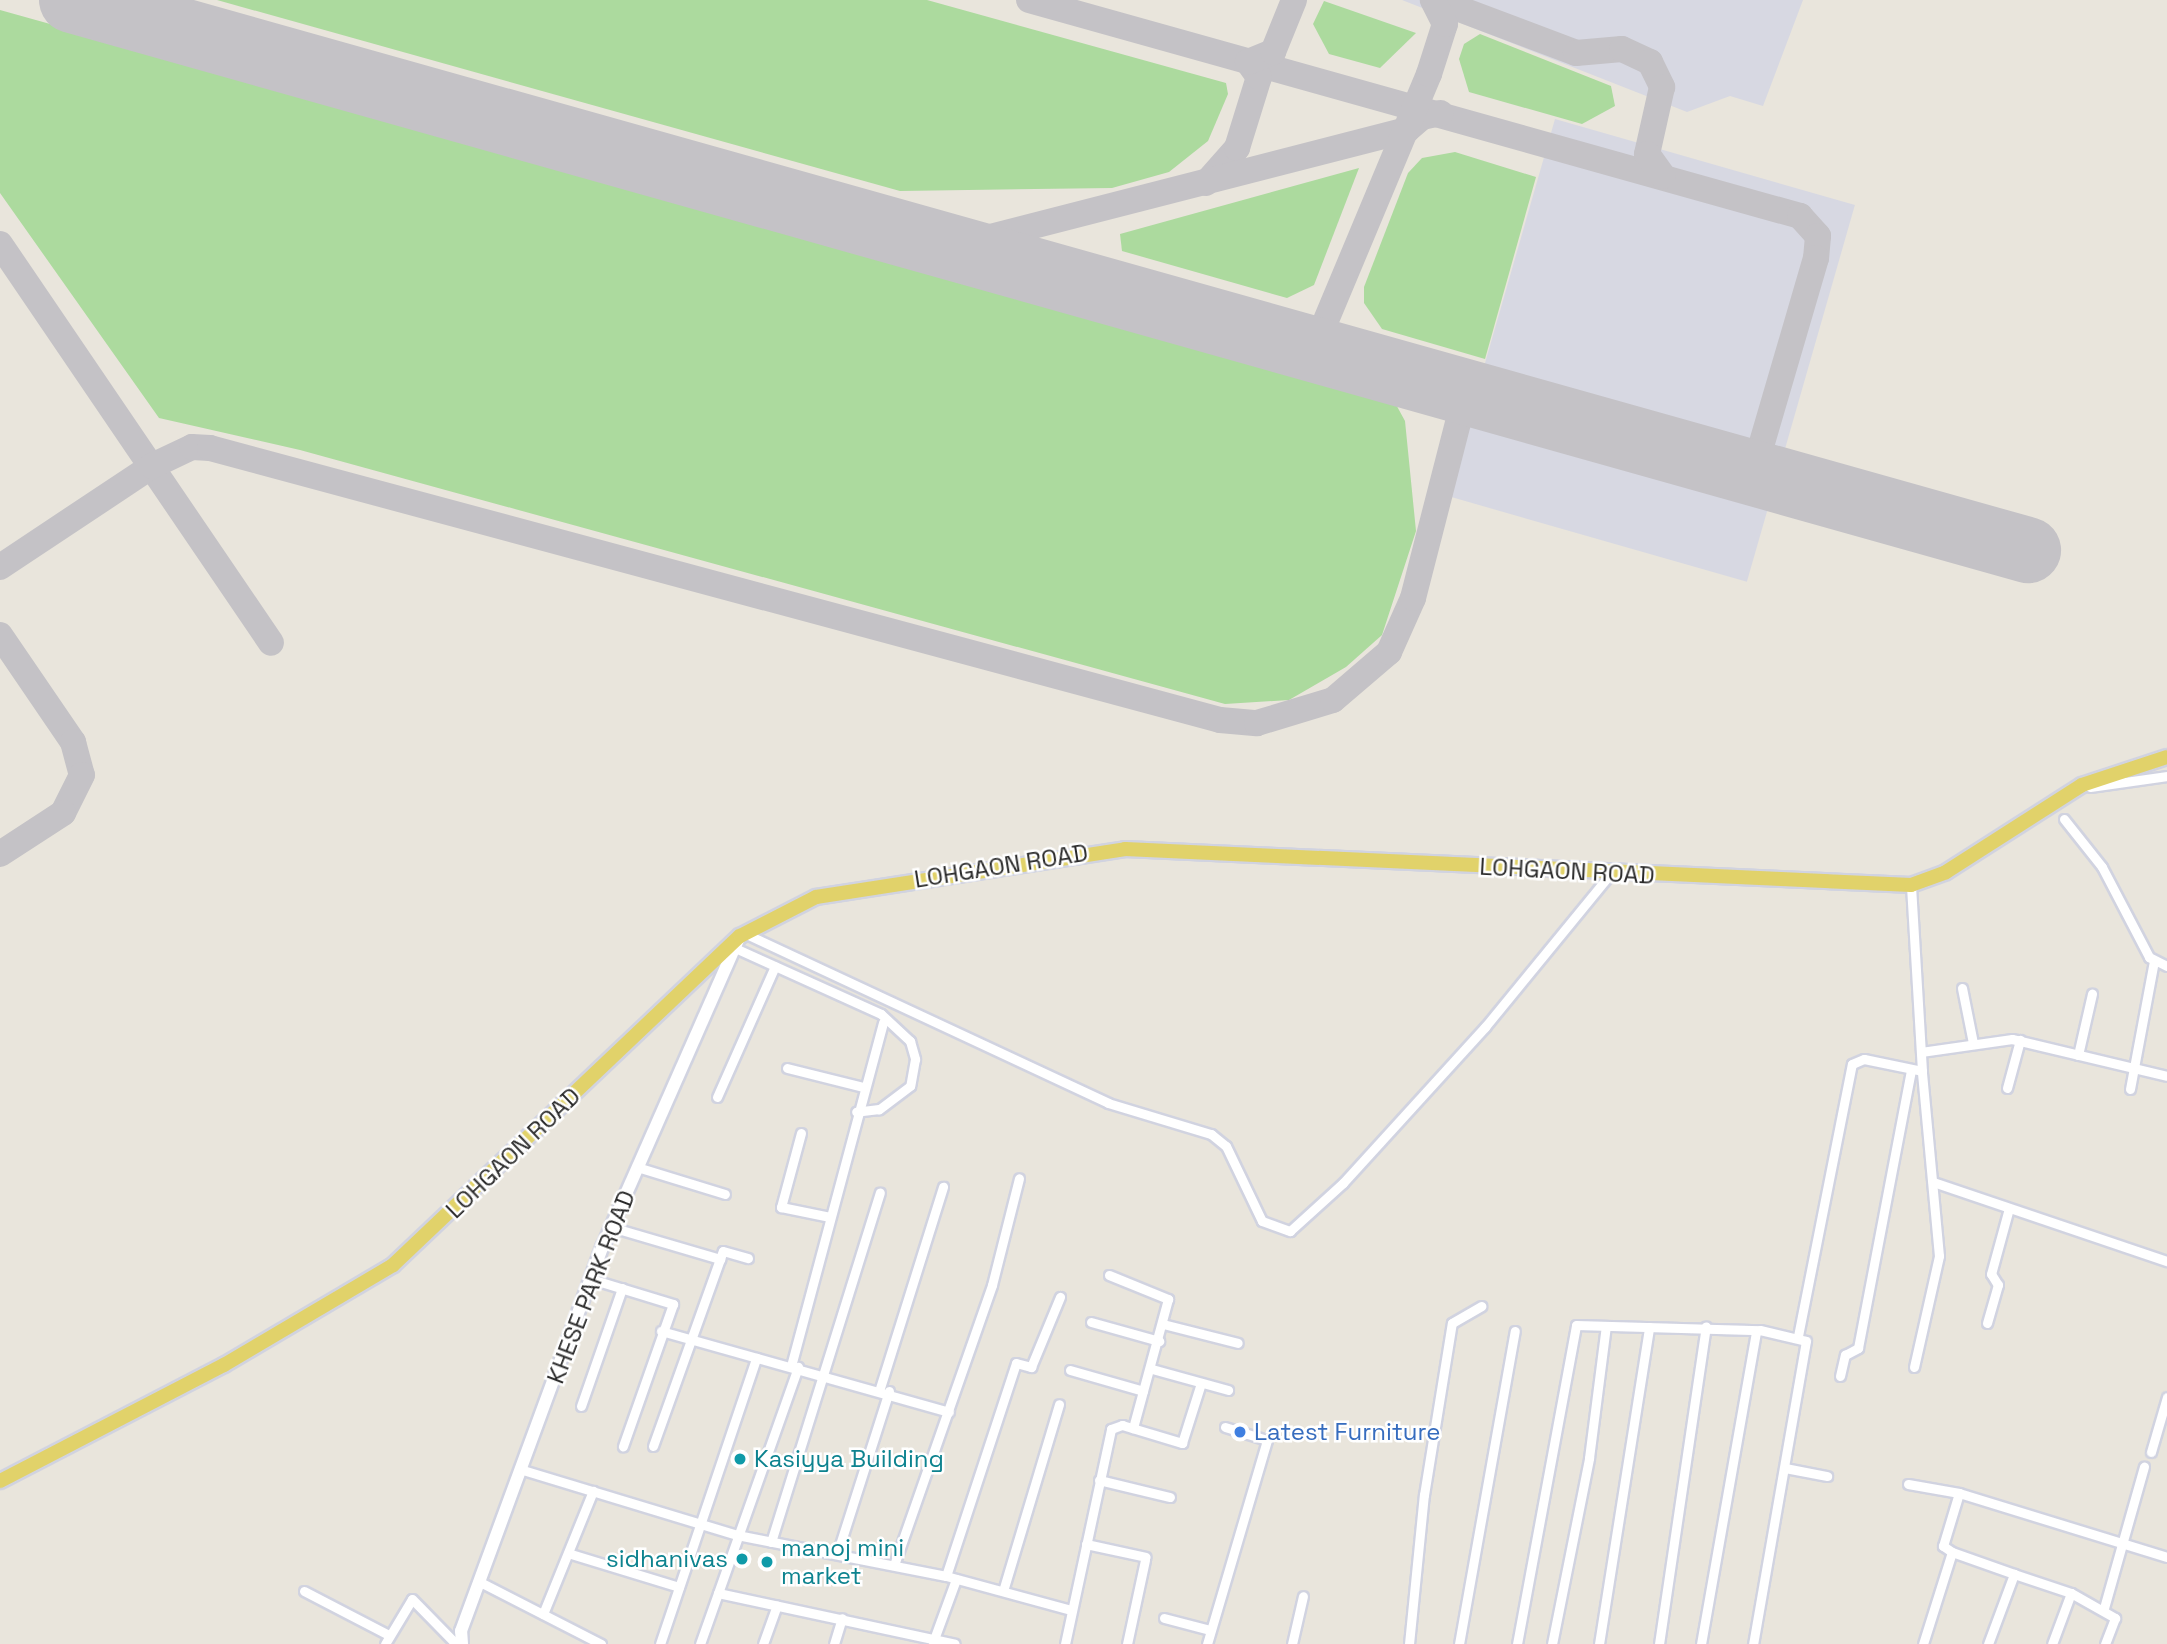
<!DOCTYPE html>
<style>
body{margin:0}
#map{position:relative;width:2167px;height:1644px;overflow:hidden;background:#e9e5dc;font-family:"Space Grotesk",sans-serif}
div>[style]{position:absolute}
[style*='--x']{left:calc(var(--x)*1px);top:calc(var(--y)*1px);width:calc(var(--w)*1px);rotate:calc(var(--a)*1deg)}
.airport>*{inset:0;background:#d7d8e2;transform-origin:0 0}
.green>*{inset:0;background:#acda9e}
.taxiway>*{height:26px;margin:-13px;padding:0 13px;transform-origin:13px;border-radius:13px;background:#c4c2c6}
.runway>*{height:66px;margin:-33px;padding:0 33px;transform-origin:33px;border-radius:33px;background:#c4c2c6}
.roads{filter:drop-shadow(2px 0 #d1d3e0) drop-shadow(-2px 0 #d1d3e0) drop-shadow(0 2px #d1d3e0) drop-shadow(0 -2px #d1d3e0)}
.street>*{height:9px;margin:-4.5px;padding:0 4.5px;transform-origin:4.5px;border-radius:4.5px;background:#fff}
.secondary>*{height:12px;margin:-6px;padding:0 6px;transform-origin:6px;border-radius:6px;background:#fff}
.primary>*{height:14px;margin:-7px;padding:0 7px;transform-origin:7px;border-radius:7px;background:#e1d26a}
.dots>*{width:19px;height:19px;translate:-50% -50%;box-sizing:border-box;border:4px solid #fff;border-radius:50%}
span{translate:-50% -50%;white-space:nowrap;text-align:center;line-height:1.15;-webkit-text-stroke:5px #fff;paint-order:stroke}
.street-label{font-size:24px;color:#292929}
.shop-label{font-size:24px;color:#366cbe}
.left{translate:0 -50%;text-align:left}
.culture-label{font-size:24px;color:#0d838f}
.right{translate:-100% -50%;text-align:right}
</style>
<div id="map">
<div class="airport">
<div style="clip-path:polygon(1402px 0,1803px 0,1763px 106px,1730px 96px,1687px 112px)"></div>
<div style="left:1555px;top:119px;width:312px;height:392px;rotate:16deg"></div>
</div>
<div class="green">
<div style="clip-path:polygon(217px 0,927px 0,1226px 83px,1228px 94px,1208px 141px,1169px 172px,1112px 188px,900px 191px)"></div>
<div style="clip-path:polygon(1324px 1px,1416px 33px,1380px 68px,1329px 54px,1313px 24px)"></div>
<div style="clip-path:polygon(0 10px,1393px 399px,1405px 421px,1416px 531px,1382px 635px,1346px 667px,1289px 700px,1225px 704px,300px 450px,159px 418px,0 193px)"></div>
<div style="clip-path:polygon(1480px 34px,1611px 86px,1615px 106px,1582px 124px,1469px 92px,1459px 59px,1464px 44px)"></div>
<div style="clip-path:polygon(1455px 152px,1536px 177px,1485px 359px,1382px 329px,1364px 303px,1364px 287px,1408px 173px,1422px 158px)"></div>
<div style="clip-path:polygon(1359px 168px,1314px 285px,1287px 298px,1122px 251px,1120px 234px)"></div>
</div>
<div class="taxiway">
<div style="--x:1029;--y:0;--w:801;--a:15.65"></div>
<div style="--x:1800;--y:216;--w:27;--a:48"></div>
<div style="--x:1818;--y:236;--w:22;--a:95"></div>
<div style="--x:1816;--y:258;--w:224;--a:106.3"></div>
<div style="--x:1436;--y:0;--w:150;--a:20.7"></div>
<div style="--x:1576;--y:53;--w:46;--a:-5"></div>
<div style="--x:1622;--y:49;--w:31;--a:25"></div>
<div style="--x:1650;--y:62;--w:28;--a:64"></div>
<div style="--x:1662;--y:87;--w:69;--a:102.6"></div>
<div style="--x:1647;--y:154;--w:27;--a:54"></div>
<div style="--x:1206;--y:183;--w:47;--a:-48.5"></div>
<div style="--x:1237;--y:148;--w:74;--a:-72.8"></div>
<div style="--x:1259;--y:77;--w:19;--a:-126"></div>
<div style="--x:1248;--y:62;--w:27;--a:-22"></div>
<div style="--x:1273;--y:52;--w:56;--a:-68"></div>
<div style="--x:1017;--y:234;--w:24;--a:78"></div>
<div style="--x:1022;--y:257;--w:18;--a:47"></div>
<div style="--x:0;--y:244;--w:482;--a:55.8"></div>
<div style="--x:951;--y:247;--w:471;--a:-14.4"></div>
<div style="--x:1407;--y:130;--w:20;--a:-41"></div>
<div style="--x:1422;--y:117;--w:19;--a:-12"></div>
<div style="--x:1314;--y:349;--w:298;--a:-67.3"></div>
<div style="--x:1429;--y:74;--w:52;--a:-72.3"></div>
<div style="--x:1445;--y:24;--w:27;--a:-117"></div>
<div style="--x:0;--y:567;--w:182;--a:-33.6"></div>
<div style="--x:152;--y:466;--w:44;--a:-25.4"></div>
<div style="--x:192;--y:447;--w:18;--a:3"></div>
<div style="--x:210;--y:448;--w:1046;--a:15.07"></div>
<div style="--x:1220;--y:720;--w:37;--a:5"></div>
<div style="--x:1257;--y:723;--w:79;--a:-16.8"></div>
<div style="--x:1333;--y:700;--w:74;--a:-40.6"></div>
<div style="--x:1389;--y:652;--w:59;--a:-66"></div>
<div style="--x:1413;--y:598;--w:213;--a:-75.6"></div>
<div style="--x:0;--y:635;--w:130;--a:55.7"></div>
<div style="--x:73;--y:742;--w:34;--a:75"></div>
<div style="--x:82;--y:775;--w:42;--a:116.6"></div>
<div style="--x:63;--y:813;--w:75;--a:146.9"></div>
</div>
<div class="runway">
<div style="--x:72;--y:0;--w:2032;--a:15.71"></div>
</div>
<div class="roads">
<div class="street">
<div style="--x:2090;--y:787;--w:78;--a:-8.1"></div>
<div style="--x:2064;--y:819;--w:61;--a:51.6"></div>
<div style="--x:2102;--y:867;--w:102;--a:62.4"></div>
<div style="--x:2149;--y:957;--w:20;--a:27"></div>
<div style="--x:744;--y:933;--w:402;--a:25"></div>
<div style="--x:1108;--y:1103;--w:108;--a:16.8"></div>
<div style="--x:1211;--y:1134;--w:19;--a:39"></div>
<div style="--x:1226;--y:1146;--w:83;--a:64.4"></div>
<div style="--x:1262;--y:1221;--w:30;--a:20"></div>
<div style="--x:1290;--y:1231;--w:72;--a:-42.2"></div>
<div style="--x:1343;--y:1183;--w:211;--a:-47.7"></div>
<div style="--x:1485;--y:1027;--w:199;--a:-50.7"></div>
<div style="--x:735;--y:948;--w:160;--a:24.3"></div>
<div style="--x:881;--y:1014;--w:40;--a:43"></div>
<div style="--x:910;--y:1041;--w:19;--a:74"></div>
<div style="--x:915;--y:1059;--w:27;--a:100"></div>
<div style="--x:910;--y:1086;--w:39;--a:143"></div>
<div style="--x:879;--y:1109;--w:23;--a:173"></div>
<div style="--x:1962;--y:988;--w:56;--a:78.7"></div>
<div style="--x:1921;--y:1052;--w:92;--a:-8.1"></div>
<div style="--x:2012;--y:1039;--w:159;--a:13.4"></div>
<div style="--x:2078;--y:1055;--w:63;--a:-77.1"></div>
<div style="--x:787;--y:1068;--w:78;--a:14"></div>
<div style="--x:2007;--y:1088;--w:50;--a:-74.8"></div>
<div style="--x:2130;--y:1089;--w:130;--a:-79.4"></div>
<div style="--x:717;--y:1097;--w:143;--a:-66.1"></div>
<div style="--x:801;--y:1133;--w:77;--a:105.1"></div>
<div style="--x:781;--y:1207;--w:50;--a:11.5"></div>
<div style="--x:637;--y:1167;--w:92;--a:17.1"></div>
<div style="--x:1933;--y:1182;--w:247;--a:18.7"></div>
<div style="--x:611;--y:1227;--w:114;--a:16.4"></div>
<div style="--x:1109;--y:1275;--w:64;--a:22.1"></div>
<div style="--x:1168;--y:1299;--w:134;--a:105.2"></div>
<div style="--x:591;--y:1279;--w:86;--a:17"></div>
<div style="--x:673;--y:1304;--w:151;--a:109.4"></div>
<div style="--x:1091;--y:1322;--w:71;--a:15.6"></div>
<div style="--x:1987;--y:1323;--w:40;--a:-74"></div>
<div style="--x:1998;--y:1285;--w:13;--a:-122"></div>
<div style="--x:1991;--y:1274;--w:68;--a:-74.7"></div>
<div style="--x:1163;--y:1324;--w:77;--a:14.2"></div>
<div style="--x:661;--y:1331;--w:299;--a:15.7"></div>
<div style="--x:1798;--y:1336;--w:277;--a:-78.8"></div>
<div style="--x:1852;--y:1064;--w:13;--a:-23"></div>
<div style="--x:1864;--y:1059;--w:59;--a:11.7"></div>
<div style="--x:1922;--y:1071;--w:186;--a:-93.4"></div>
<div style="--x:791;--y:1366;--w:356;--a:-75"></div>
<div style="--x:1914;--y:1367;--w:114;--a:-77.3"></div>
<div style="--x:1939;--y:1256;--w:186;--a:-95.3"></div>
<div style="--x:1152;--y:1369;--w:79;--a:15.4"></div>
<div style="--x:1070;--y:1370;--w:76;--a:16"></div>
<div style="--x:1840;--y:1376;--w:22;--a:-77"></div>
<div style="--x:1845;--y:1355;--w:15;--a:-28"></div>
<div style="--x:1858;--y:1348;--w:282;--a:-79.2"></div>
<div style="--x:880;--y:1388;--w:211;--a:-72.6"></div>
<div style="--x:581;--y:1406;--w:125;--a:-70.8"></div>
<div style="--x:653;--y:1446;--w:207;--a:-70.3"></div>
<div style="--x:723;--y:1251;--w:26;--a:16"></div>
<div style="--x:2151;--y:1452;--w:57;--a:-73.8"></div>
<div style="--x:1785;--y:1468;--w:43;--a:10.8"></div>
<div style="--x:523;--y:1470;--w:224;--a:16.9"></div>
<div style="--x:737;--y:1535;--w:213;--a:11.1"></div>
<div style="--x:946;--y:1576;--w:130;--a:15.2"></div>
<div style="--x:1099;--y:1480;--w:73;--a:13.5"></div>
<div style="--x:1908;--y:1484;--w:52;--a:10"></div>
<div style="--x:1959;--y:1493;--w:218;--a:17.1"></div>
<div style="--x:771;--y:1542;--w:366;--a:-72.7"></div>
<div style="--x:1086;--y:1544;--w:61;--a:12.2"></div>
<div style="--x:1952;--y:1552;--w:11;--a:-146"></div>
<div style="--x:1943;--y:1546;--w:55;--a:-73.2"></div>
<div style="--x:571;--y:1554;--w:113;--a:17"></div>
<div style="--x:837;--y:1554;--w:171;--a:-72.3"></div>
<div style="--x:894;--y:1565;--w:297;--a:-70.7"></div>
<div style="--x:992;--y:1285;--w:110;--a:-75.8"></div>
<div style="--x:946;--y:1576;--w:224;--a:-71.8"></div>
<div style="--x:1016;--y:1363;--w:16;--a:15"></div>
<div style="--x:1031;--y:1367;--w:76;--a:-67.5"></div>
<div style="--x:480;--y:1582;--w:136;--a:27.1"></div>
<div style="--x:304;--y:1591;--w:96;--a:27.4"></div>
<div style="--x:1003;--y:1591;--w:195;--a:-73.3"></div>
<div style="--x:718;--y:1593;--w:242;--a:12.1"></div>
<div style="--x:2071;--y:1593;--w:51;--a:29.6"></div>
<div style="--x:2115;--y:1618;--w:28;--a:111"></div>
<div style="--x:2104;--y:1608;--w:147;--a:-74.2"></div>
<div style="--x:543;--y:1614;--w:133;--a:-67.9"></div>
<div style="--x:1164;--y:1618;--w:48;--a:14.6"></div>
<div style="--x:933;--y:1642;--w:67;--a:-69.9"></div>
<div style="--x:385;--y:1644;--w:52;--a:-59"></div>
<div style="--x:412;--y:1599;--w:63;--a:45.6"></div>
<div style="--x:660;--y:1644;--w:302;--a:-71.4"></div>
<div style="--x:700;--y:1644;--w:294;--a:-70.5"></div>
<div style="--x:763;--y:1644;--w:41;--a:-70.3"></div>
<div style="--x:834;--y:1644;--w:27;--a:-73"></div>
<div style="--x:1065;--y:1644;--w:220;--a:-77.9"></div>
<div style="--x:1111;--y:1429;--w:12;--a:-20"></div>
<div style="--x:1122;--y:1425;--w:63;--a:16.7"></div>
<div style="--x:1182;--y:1443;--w:63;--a:-72.4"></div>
<div style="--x:1127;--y:1644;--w:86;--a:-77.9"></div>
<div style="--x:1207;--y:1644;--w:213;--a:-73.6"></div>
<div style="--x:1267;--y:1440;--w:44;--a:-162.8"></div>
<div style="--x:1292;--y:1644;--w:49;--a:-77.1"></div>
<div style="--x:1409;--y:1644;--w:150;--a:-84.3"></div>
<div style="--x:1424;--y:1495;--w:174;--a:-80.8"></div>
<div style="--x:1452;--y:1323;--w:34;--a:-30"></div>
<div style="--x:1459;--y:1644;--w:318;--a:-79.9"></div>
<div style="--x:1517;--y:1644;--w:324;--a:-79.5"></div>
<div style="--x:1576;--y:1325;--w:184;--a:1.6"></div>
<div style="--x:1760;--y:1330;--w:47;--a:13.4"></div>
<div style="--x:1806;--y:1341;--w:308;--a:99.9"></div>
<div style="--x:1552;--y:1644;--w:190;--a:-78.7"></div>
<div style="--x:1589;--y:1458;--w:133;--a:-82.7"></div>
<div style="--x:1599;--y:1644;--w:321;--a:-81"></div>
<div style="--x:1659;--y:1644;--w:321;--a:-81.6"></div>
<div style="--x:1701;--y:1644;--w:318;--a:-80"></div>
<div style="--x:1923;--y:1644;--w:96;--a:-72.5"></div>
<div style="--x:1952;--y:1552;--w:66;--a:19.5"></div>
<div style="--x:1988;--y:1644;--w:75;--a:-69.6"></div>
<div style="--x:2014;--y:1574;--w:60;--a:18.4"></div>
<div style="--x:2071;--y:1593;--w:54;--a:110.4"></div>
</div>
<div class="secondary">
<div style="--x:462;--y:1644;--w:13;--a:-94"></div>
<div style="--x:461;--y:1631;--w:410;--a:-69.8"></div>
<div style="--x:603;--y:1246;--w:339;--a:-66.2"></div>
</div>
<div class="primary">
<div style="--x:0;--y:1481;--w:252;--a:-27.4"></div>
<div style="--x:224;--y:1365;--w:196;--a:-30.6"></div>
<div style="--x:393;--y:1265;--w:478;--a:-43.5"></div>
<div style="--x:740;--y:936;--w:85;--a:-27.2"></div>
<div style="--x:816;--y:897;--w:313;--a:-8.8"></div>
<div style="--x:1125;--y:849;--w:787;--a:2.62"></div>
<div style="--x:1911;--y:885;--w:37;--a:-20"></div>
<div style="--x:1946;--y:872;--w:161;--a:-32.6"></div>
<div style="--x:2082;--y:785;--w:89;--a:-18.2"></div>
</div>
</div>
<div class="dots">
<div style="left:1240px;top:1432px;background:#3f7fe0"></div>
<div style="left:740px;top:1459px;background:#0f9aa8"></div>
<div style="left:742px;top:1559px;background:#0f9aa8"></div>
<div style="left:767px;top:1562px;background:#0f9aa8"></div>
</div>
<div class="street-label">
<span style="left:1001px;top:866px;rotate:-9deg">LOHGAON ROAD</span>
<span style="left:1567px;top:871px;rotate:3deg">LOHGAON ROAD</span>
<span style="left:513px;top:1153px;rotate:-44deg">LOHGAON ROAD</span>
<span style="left:591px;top:1287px;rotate:-69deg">KHESE PARK ROAD</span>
</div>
<div class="shop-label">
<span class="left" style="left:1254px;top:1432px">Latest Furniture</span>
</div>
<div class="culture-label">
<span class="left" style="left:754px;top:1459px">Kasiyya Building</span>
<span class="left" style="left:781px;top:1562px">manoj mini<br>market</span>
<span class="right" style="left:728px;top:1559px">sidhanivas</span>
</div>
</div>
